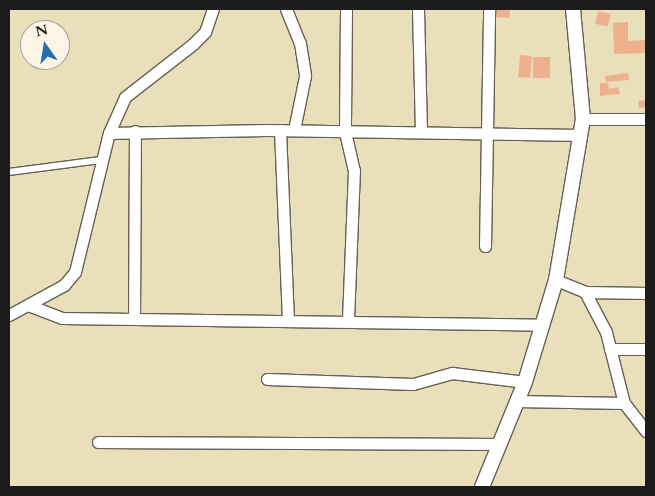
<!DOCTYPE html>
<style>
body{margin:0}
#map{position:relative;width:655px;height:496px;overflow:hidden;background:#e9e0bb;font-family:Cardo,serif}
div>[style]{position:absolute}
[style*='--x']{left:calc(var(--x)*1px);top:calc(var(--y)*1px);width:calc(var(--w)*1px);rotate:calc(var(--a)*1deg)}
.building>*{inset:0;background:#edb18e;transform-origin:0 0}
.roads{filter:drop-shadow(1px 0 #646154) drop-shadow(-1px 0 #646154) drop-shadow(0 1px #646154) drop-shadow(0 -1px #646154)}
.service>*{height:5.5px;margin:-2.75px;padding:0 2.75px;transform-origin:2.75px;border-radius:2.75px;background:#fff}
.minor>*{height:11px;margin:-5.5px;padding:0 5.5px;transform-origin:5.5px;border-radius:5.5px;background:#fff}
.tertiary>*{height:14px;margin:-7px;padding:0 7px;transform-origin:7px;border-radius:7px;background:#fff}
span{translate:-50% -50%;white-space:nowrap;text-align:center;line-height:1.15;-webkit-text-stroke:4px #fcf5e5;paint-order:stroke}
.frame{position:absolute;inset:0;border:10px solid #1c1c1c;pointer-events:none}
.north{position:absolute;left:20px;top:20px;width:50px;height:50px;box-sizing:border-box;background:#fcf5e5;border:1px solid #a29e95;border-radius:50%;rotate:347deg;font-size:14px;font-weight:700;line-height:20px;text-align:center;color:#1c1c1c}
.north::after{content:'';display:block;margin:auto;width:18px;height:22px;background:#1f6fb2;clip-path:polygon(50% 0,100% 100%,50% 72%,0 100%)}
</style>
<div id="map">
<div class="building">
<div style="left:496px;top:9px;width:14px;height:8px;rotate:4deg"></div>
<div style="left:598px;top:11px;width:13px;height:13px;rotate:13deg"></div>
<div style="clip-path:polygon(628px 22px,628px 41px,646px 40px,646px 53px,614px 54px,613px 23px)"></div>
<div style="left:520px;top:55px;width:12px;height:22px;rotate:5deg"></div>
<div style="left:533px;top:57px;width:17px;height:21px"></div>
<div style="clip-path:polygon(628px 73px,629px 80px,606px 82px,605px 76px)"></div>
<div style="clip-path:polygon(600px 83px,608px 83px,609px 89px,618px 87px,620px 94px,600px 96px)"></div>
<div style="clip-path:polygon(646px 100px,646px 107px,639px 108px,638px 101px)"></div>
</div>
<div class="roads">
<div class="service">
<div style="--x:9;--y:172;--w:94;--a:-7.4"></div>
</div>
<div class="minor">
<div style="--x:286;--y:9;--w:37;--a:68"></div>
<div style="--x:300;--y:43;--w:33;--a:81"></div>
<div style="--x:305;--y:76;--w:55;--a:101.5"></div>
<div style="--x:346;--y:9;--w:123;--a:90.5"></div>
<div style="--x:345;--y:132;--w:39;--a:77"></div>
<div style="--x:354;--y:170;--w:151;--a:92.3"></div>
<div style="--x:418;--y:9;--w:122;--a:88.6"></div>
<div style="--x:583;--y:119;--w:63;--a:0"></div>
<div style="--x:280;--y:130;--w:190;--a:87.6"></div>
<div style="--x:109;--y:133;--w:158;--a:-1.1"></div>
<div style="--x:267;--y:130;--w:314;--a:0.9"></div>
<div style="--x:485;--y:246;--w:237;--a:-89"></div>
<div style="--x:556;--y:280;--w:31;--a:22"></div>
<div style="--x:585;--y:292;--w:45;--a:62.3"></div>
<div style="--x:606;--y:332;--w:73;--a:75.8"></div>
<div style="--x:624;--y:403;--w:36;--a:52"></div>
<div style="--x:585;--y:292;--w:61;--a:0.9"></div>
<div style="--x:28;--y:305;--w:36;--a:21"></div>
<div style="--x:62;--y:318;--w:479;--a:0.8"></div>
<div style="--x:9;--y:315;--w:63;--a:-28.6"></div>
<div style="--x:64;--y:285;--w:17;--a:-50"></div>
<div style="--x:75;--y:272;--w:143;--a:-76.3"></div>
<div style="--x:109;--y:133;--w:39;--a:-66"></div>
<div style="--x:125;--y:97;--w:86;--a:-37.9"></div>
<div style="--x:193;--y:44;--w:17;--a:-45"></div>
<div style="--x:205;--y:32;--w:24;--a:-71"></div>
<div style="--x:134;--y:319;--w:188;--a:-89.7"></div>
<div style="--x:610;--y:349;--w:36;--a:0"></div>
<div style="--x:267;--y:379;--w:146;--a:2"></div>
<div style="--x:413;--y:384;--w:41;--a:-15.8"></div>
<div style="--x:452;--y:373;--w:74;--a:7"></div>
<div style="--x:516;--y:401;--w:108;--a:1.1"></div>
<div style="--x:98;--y:442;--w:400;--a:0.3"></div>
</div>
<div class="tertiary">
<div style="--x:482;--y:487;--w:113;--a:-67.7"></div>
<div style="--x:525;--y:382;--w:107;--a:-73.1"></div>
<div style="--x:556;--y:280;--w:163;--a:-80.5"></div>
<div style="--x:583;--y:119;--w:110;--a:-95.2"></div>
</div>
</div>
<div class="frame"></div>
<div class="north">N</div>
</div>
